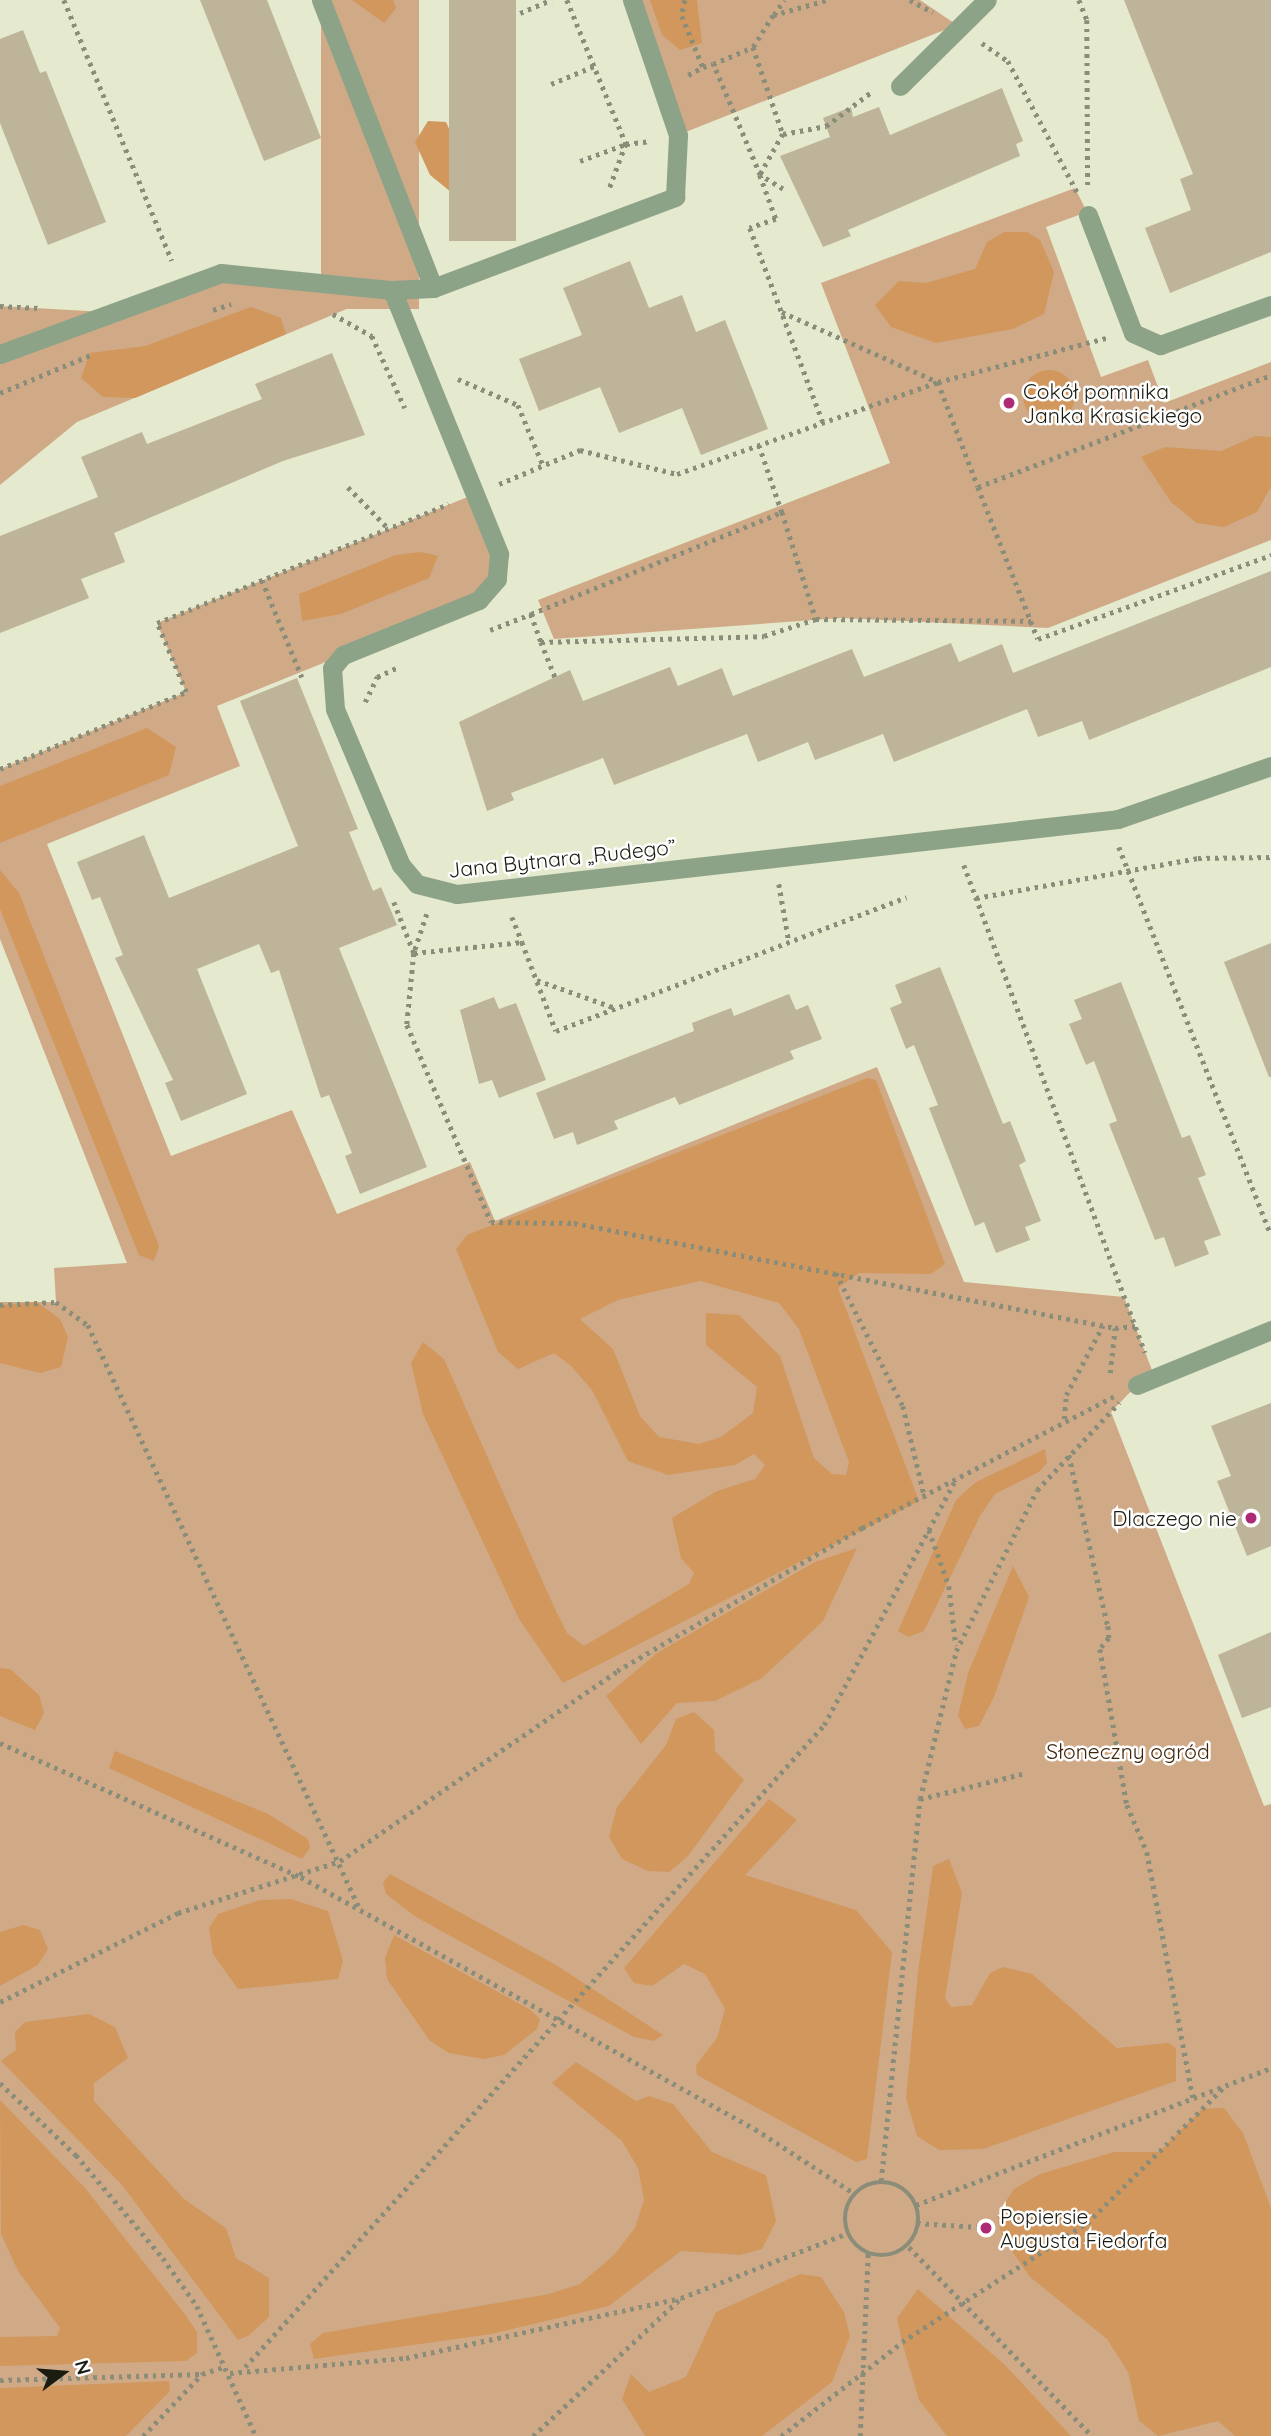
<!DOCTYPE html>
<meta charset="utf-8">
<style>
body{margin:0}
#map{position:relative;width:1271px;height:2436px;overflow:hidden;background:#e5e9cd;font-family:Quicksand,sans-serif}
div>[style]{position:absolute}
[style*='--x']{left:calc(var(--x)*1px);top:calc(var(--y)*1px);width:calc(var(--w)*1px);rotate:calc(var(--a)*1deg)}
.green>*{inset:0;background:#d0aa87;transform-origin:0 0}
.forest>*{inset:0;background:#d1975d}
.round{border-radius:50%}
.building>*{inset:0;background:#beb499;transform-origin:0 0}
.path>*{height:4.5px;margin-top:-2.25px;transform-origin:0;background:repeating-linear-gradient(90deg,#8a8d79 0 3.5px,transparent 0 8.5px)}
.path>.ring{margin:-2.25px;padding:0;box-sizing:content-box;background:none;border:4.5px solid #8a8d79;border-radius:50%}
.service>*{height:19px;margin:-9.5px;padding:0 9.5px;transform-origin:9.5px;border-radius:9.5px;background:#8da388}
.minor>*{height:19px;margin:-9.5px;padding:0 9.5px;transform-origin:9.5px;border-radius:9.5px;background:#8da388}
.dots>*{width:19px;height:19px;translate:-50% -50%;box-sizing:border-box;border:4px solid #fff;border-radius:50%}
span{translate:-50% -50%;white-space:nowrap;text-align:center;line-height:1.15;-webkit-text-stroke:5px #fff;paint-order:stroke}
.poi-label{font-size:21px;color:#1a1b11}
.left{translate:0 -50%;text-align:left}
.right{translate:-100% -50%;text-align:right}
.street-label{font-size:21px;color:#1a1b11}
.park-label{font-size:21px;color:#3f270e}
.north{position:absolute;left:28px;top:2338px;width:70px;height:70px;-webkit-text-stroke:5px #fff;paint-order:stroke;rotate:74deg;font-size:19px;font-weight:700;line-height:28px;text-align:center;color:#1a1b11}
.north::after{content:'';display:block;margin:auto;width:24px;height:32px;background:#1a1b11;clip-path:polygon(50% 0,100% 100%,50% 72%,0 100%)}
</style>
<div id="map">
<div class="green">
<div style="left:321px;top:0;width:98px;height:309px"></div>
<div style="clip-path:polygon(632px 0,920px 0,957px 25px,678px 135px)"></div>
<div style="clip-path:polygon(1075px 188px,1087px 212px,1046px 227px,1101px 377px,1148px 360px,1164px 403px,1271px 362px,1271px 540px,1048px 628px,841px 618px,554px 639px,538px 600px,890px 463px,821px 283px)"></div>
<div style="clip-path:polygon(193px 281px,392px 290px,77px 422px,0 485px,0 306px,105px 312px)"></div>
<div style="clip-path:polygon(475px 494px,499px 554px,479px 600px,217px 706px,240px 766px,47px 844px,171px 1156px,292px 1110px,337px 1214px,470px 1162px,495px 1221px,877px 1067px,964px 1282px,1124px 1297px,1155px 1378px,1137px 1385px,1111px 1412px,1264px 1806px,1271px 1804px,1271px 2436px,0 2436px,0 1302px,56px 1302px,54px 1268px,127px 1263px,0 939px,0 769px,186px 692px,157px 623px)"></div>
</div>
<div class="forest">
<div style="clip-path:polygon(352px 0,393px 0,396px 8px,384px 23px)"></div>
<div style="clip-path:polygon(650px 0,697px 0,702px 43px,680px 50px,662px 35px)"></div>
<div style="clip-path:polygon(428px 121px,446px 122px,468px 171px,465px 187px,451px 192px,430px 175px,415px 142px)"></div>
<div style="clip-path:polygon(1004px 232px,1027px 232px,1040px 240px,1054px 272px,1044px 314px,1013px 329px,936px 343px,891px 327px,875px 305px,899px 281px,926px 283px,975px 269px,987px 242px)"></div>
<div style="clip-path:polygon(251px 307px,281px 318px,286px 334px,135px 398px,103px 397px,81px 378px,90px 353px,145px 346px)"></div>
<div class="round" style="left:1023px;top:370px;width:52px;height:52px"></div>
<div style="clip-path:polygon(1255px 436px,1271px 437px,1271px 487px,1257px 512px,1224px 527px,1197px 523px,1171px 502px,1141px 457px,1165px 447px,1221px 451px)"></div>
<div style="clip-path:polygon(421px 552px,438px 556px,429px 578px,341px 614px,302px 621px,299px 594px,396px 555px)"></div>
<div style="clip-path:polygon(147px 728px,176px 747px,169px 775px,0 843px,0 786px)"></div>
<div style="clip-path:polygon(0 870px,19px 893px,159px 1246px,154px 1261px,139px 1255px,0 909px)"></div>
<div style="clip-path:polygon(evenodd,867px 1078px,876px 1080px,945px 1264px,931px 1274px,859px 1273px,838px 1288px,919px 1501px,563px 1683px,519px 1619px,423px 1414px,411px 1363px,423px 1342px,444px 1359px,555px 1609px,567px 1633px,584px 1646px,689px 1584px,694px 1573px,681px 1558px,672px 1518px,717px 1491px,755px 1479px,765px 1465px,754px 1454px,735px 1465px,668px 1475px,628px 1461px,592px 1390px,571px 1366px,554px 1353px,518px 1369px,498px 1352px,456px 1249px,467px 1235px,867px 1078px,700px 1281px,779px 1303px,799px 1329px,849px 1462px,846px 1475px,832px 1474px,814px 1458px,780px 1356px,739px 1315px,706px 1313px,706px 1345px,757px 1387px,753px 1413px,721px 1437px,699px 1444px,659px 1437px,640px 1416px,613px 1349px,580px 1319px,618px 1300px,700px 1281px)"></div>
<div style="clip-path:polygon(37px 1302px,60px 1319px,68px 1337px,61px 1367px,40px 1373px,0 1363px,0 1305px)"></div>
<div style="clip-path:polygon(1045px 1449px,1047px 1463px,1039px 1472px,995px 1494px,980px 1516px,924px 1631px,908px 1637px,898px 1631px,956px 1500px,976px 1482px)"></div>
<div style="clip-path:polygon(857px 1548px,823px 1621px,762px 1678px,715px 1701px,677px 1703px,641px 1744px,606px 1696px,657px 1653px,815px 1562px)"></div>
<div style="clip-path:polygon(1013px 1566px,1029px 1597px,994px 1697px,979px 1726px,965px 1729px,958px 1716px,968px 1673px)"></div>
<div style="clip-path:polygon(0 1668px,10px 1669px,39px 1695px,44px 1713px,35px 1730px,0 1716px)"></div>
<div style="clip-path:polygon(694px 1712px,714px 1730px,715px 1751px,744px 1780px,688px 1856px,669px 1872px,648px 1871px,622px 1859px,609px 1837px,617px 1807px,666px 1745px,676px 1719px)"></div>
<div style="clip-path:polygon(115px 1751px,268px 1814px,308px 1839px,310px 1848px,302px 1859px,109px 1768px)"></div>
<div style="clip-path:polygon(769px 1799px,797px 1820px,745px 1875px,856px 1910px,892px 1952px,867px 2159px,856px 2162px,697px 2075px,696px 2065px,717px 2038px,725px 2009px,705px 1974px,684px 1964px,652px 1986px,634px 1983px,624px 1968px)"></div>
<div style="clip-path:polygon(949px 1859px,962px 1893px,945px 1998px,951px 2007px,972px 2005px,990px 1973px,1003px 1967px,1032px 1974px,1117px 2048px,1168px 2043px,1176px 2048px,1176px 2081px,983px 2149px,939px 2150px,917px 2136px,906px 2098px,918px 1972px,933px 1866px)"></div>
<div style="clip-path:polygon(390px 1874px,556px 1965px,663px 2035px,654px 2041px,634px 2037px,416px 1917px,386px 1894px,383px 1883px)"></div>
<div style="clip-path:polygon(291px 1899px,328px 1911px,343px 1961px,338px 1979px,238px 1989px,213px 1954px,209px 1928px,218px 1914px,260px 1900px)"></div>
<div style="clip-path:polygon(23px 1925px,40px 1930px,48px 1949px,38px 1965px,0 1986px,0 1932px)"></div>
<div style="clip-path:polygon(394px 1935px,529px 2009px,540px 2019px,537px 2029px,504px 2055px,484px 2059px,449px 2053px,430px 2041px,387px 1979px,385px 1958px)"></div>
<div style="clip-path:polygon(89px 2014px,115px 2027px,128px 2058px,94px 2083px,94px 2101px,184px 2199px,226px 2228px,236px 2258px,269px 2278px,269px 2317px,248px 2336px,238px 2340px,122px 2185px,1px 2061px,16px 2050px,15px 2032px,25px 2022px)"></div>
<div style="clip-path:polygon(576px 2062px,636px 2101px,649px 2096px,673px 2104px,712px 2152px,766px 2175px,776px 2221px,762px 2249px,740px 2255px,681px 2251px,609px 2306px,491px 2334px,314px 2359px,310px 2344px,323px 2333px,549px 2294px,580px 2284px,614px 2255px,635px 2228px,644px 2200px,638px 2168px,622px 2141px,552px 2083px)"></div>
<div style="clip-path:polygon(0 2100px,85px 2188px,184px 2313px,197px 2332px,197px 2353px,186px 2361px,0 2366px,0 2337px,57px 2336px,60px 2328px,18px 2271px,1px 2234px)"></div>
<div style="clip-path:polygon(1224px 2108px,1243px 2133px,1271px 2208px,1271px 2436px,1235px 2436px,1218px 2421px,1158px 2436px,1139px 2421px,1128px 2372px,1107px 2339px,1030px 2277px,1002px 2237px,997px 2215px,1014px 2189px,1040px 2174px,1114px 2152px,1159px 2152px,1202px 2109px)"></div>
<div style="clip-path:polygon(800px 2274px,821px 2277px,844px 2312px,850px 2336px,832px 2382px,762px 2436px,645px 2436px,622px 2399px,631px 2374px,649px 2392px,686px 2377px,716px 2312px)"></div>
<div style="clip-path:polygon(918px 2289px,1005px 2365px,1071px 2436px,947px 2436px,919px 2400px,902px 2342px,897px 2318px)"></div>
<div style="clip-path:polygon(169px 2381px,170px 2391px,126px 2436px,0 2436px,0 2388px)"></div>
</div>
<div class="building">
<div style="clip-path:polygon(200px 0,267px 0,321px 138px,264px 161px)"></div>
<div style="left:449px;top:0;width:67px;height:241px"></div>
<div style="clip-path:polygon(1124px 0,1271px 0,1271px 252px,1170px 293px,1145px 228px,1191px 210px,1180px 179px,1193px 174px)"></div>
<div style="clip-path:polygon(23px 30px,40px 73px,46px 71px,106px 222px,48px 245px,0 123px,0 39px)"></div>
<div style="clip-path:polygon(1002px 88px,1023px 141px,1016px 144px,1020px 156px,848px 230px,851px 236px,823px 247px,780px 156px,830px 137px,823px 118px,851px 107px,853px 117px,879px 107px,890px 135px)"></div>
<div style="clip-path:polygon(630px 261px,649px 308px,682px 295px,696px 332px,725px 320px,768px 429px,701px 455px,682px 408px,619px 433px,600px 387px,539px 411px,519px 359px,582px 335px,563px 288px)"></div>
<div style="clip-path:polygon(332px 353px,365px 435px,283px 461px,114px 533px,125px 562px,81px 579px,89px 598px,0 633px,0 536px,98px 497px,81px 457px,142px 432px,147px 444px,262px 399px,255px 384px)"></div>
<div style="clip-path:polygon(1271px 571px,1271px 667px,1089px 740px,1082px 721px,1038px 737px,1027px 709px,894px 762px,883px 734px,815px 760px,808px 742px,758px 762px,747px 734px,614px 785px,603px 758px,511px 793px,514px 800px,487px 811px,459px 722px,570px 670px,583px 701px,670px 667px,678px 686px,722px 668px,733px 696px,852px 649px,864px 677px,951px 643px,959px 662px,1002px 644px,1013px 673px)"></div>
<div style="clip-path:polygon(297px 678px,358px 829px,349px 832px,373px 891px,381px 887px,397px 925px,339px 948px,427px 1167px,360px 1194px,345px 1156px,352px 1153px,329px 1095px,321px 1098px,279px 970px,271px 973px,259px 944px,197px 969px,247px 1094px,181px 1121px,165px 1083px,173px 1080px,115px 958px,123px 955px,100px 897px,92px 900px,77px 862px,144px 835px,169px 898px,298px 846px,240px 701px)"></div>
<div style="clip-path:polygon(1271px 943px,1271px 1077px,1269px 1077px,1224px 962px)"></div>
<div style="clip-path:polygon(940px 967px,1003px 1124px,1010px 1121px,1026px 1161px,1019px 1165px,1041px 1221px,1025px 1227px,1030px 1240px,996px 1253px,984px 1222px,975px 1226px,929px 1108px,938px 1105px,914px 1045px,906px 1049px,890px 1008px,902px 1003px,895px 985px)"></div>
<div style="clip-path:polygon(1121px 982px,1182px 1138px,1190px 1135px,1206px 1175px,1198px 1178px,1221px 1235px,1204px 1241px,1209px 1254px,1175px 1267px,1164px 1237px,1155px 1240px,1109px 1124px,1117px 1121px,1094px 1061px,1086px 1065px,1069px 1024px,1082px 1019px,1074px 1000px)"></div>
<div style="clip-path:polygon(789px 994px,796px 1010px,808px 1005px,822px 1039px,790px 1051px,794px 1059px,679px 1105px,675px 1097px,614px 1121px,618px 1129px,577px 1145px,573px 1132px,554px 1139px,536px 1093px,694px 1031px,692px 1023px,731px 1008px,734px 1016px)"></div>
<div style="clip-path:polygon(494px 997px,499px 1009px,516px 1003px,546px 1080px,499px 1098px,492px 1080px,479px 1084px,460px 1010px)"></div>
<div style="clip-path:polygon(1271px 1403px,1271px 1546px,1247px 1556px,1217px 1481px,1231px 1476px,1211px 1426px)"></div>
<div style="clip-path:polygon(1271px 1632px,1271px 1707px,1242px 1718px,1218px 1655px)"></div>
</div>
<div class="path">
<div style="--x:64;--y:0;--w:282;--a:67.5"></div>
<div style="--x:567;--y:0;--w:156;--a:67.7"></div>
<div style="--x:626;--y:144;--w:25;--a:-7"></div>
<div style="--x:685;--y:0;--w:16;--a:101"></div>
<div style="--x:682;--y:16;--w:55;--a:67.6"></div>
<div style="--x:703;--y:67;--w:10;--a:-17"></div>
<div style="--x:910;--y:0;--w:26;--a:28"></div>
<div style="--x:1079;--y:0;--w:22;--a:68"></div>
<div style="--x:1087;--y:20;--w:166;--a:89.7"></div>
<div style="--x:520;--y:13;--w:34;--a:-23"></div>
<div style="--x:774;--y:15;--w:18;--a:-56"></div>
<div style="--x:982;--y:43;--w:32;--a:35"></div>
<div style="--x:1008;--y:61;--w:148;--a:62.2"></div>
<div style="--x:753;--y:47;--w:92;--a:71"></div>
<div style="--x:783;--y:134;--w:47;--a:119.3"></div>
<div style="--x:760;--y:175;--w:47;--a:70"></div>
<div style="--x:776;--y:219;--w:28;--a:161"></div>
<div style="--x:750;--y:228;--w:207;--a:69.4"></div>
<div style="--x:688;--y:75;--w:17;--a:-28"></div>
<div style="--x:551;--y:84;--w:47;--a:-22.7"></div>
<div style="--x:783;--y:134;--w:44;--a:-10.5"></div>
<div style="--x:826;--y:126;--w:55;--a:-36.9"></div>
<div style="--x:580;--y:161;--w:49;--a:-20.3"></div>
<div style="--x:626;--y:144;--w:49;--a:110.3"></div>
<div style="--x:783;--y:189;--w:27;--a:-149"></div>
<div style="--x:760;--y:175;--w:121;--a:-112.9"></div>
<div style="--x:713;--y:64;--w:43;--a:-23"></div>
<div style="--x:753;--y:47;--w:38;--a:-58"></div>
<div style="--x:773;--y:15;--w:56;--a:-15.5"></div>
<div style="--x:0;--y:306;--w:38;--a:3"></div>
<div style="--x:213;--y:310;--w:19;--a:-18"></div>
<div style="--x:782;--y:312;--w:171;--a:24.2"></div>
<div style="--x:938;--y:382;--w:174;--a:-14.7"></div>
<div style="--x:333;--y:314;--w:45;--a:29.4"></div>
<div style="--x:372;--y:336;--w:79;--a:65.4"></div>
<div style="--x:458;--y:379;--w:65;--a:23.4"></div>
<div style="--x:518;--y:405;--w:65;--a:67.4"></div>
<div style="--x:0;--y:393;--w:101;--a:-22.8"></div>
<div style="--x:759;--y:445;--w:71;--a:71.1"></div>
<div style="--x:499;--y:484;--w:88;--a:-22.8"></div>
<div style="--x:580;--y:450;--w:100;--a:13.9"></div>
<div style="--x:677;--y:474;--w:277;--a:-19.4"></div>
<div style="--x:938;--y:382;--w:112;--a:69.1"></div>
<div style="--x:978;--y:487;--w:314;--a:-20.9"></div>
<div style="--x:348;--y:487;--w:59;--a:45.7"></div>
<div style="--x:978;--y:487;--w:163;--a:68.5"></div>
<div style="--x:1038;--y:639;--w:248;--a:-19.8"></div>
<div style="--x:262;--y:580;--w:105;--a:67.6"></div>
<div style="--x:531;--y:614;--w:271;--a:-22.1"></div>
<div style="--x:782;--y:512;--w:112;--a:72.4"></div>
<div style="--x:490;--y:630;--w:44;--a:-21.3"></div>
<div style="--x:531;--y:614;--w:30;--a:70"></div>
<div style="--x:541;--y:642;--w:223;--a:-1.5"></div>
<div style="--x:764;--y:636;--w:55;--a:-18.1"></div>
<div style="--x:816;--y:619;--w:215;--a:0.5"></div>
<div style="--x:541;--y:642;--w:38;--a:68"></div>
<div style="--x:365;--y:702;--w:28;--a:-64"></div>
<div style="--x:377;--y:677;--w:23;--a:-25"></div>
<div style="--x:0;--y:769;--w:201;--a:-22.5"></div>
<div style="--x:186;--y:692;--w:75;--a:-112.8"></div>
<div style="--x:157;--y:623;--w:315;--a:-22.2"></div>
<div style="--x:1119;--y:847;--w:416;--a:68.6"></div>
<div style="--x:964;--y:865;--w:520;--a:69.61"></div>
<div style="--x:779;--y:884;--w:59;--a:80.2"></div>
<div style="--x:976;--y:898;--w:226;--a:-10.2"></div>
<div style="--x:1198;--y:858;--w:73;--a:-0.8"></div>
<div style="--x:394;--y:902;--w:55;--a:68.6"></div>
<div style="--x:414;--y:953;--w:109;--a:-5.8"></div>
<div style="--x:522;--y:942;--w:95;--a:69.1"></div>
<div style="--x:556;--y:1031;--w:375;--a:-20.9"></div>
<div style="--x:427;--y:914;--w:41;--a:108.4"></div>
<div style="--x:414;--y:953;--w:72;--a:95.6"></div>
<div style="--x:407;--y:1025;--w:214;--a:66.9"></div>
<div style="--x:491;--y:1222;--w:83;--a:0.7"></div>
<div style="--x:574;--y:1223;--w:551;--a:10.98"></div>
<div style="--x:1115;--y:1328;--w:20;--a:-6"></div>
<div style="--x:512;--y:917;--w:27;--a:68"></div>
<div style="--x:537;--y:980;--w:83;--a:19.7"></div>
<div style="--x:836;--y:1273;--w:149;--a:63.3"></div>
<div style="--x:903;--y:1406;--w:95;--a:76.6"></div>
<div style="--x:0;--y:1305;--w:56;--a:-3.1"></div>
<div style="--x:56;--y:1302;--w:39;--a:36"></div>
<div style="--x:88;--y:1325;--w:644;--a:65.03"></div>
<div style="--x:1110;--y:1373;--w:45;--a:-83.7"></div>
<div style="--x:1064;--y:1419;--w:24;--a:-85"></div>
<div style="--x:1066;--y:1395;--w:79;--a:-62.1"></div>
<div style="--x:1069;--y:1455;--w:175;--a:77.2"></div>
<div style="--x:1108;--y:1626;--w:12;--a:85"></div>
<div style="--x:1109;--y:1638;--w:14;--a:129"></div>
<div style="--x:1100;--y:1649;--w:158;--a:80.2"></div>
<div style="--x:1127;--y:1805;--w:51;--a:66.9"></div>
<div style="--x:1147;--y:1852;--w:250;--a:79.4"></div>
<div style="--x:929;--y:1530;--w:59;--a:70.3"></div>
<div style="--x:949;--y:1586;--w:60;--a:83.3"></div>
<div style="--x:0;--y:1743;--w:329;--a:24"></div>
<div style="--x:301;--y:1877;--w:519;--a:29.03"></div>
<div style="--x:755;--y:2129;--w:119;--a:33"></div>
<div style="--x:920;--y:1799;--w:105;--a:-13.8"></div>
<div style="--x:0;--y:2002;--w:199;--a:-26.6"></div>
<div style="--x:178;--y:1913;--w:170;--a:-17.8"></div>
<div style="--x:340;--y:1861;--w:336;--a:-34.4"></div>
<div style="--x:617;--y:1671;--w:284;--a:-30.3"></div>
<div style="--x:862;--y:1528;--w:284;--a:-27.6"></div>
<div style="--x:0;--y:2083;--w:105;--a:43.5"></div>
<div style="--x:76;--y:2155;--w:135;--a:49.8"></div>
<div style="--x:163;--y:2258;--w:59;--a:54.7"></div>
<div style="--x:197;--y:2306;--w:143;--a:65.6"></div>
<div style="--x:881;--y:2181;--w:384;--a:-84.2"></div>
<div style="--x:920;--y:1799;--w:152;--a:-76.3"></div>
<div style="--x:956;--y:1651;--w:180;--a:-63.3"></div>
<div style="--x:1037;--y:1490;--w:120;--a:-46.7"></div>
<div class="ring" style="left:845px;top:2182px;width:69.5px;height:69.5px"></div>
<div style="--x:916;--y:2205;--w:381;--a:-21.1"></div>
<div style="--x:917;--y:2223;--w:61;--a:3.8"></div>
<div style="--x:909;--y:2247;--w:263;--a:45.9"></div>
<div style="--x:245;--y:2367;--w:865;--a:-47.95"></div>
<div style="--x:824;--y:1725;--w:275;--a:-61.8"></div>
<div style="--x:230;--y:2373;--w:177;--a:-4.9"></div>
<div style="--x:406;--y:2358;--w:281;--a:-12.3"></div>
<div style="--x:0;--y:2380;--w:202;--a:-1.7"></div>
<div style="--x:143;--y:2436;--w:86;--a:-46.4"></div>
<div style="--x:202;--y:2374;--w:25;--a:-18"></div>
<div style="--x:533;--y:2436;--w:202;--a:-43"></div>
<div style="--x:681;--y:2298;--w:179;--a:-21.3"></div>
<div style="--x:781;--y:2436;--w:153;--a:-37.8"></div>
<div style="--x:902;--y:2342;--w:220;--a:-32.8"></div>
<div style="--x:1087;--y:2223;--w:194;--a:-44.8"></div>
<div style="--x:860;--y:2436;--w:183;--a:-87.5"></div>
</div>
<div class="service">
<div style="--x:321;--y:0;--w:309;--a:68.7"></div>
<div style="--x:900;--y:86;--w:122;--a:-44.7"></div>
<div style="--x:1088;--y:215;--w:126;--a:69.1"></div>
<div style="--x:1133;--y:333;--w:30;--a:24"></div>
<div style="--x:1160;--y:345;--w:118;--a:-19.8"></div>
<div style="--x:1137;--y:1385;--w:145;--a:-22.3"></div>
</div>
<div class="minor">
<div style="--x:392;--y:290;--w:285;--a:67.9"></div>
<div style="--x:499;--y:554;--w:25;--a:95"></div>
<div style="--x:497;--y:579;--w:28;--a:131"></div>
<div style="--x:479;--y:600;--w:147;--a:158"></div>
<div style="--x:343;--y:655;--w:17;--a:130"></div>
<div style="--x:332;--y:668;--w:41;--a:85.8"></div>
<div style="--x:335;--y:709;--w:169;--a:67.1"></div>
<div style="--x:401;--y:865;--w:25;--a:50"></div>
<div style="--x:417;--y:884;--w:41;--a:14"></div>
<div style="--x:457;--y:894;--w:665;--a:-6.47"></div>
<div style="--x:1118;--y:819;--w:162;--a:-19.1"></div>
<div style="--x:0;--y:354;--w:235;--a:-20.1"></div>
<div style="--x:221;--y:273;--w:172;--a:5.7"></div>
<div style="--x:392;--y:290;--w:41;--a:-2.8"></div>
<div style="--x:433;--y:288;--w:259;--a:-20.6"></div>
<div style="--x:675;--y:197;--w:62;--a:-87.2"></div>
<div style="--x:678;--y:135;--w:143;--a:-108.8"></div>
</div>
<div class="dots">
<div style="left:1009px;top:403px;background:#ac2a76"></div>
<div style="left:1251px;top:1518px;background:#ac2a76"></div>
<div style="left:986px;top:2228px;background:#ac2a76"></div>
</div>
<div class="poi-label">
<span class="left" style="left:1023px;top:403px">Cokół pomnika<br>Janka Krasickiego</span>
<span class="right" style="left:1237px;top:1518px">Dlaczego nie</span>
<span class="left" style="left:1000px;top:2228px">Popiersie<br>Augusta Fiedorfa</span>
</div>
<div class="street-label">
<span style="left:562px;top:858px;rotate:-6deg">Jana Bytnara „Rudego”</span>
</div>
<div class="park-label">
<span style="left:1128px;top:1751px">Słoneczny ogród</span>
</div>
<div class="north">N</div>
</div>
